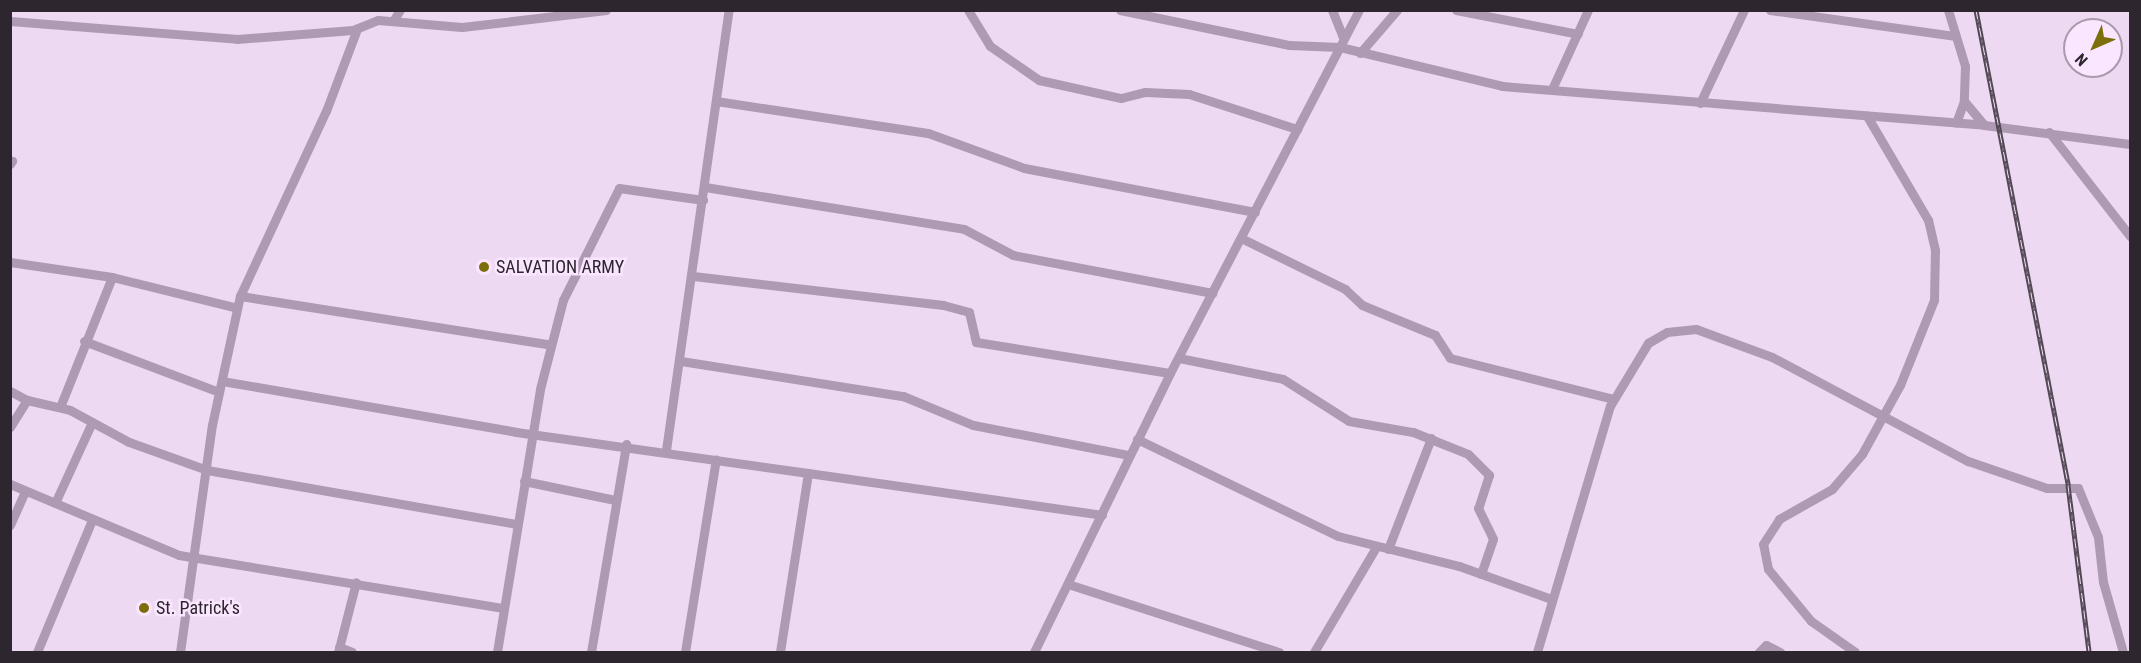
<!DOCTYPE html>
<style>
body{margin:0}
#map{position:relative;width:2141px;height:663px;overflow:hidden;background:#edd9f1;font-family:"Roboto Condensed",sans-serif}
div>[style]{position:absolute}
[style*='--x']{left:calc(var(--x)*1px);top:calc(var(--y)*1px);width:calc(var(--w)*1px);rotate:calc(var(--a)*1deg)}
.minor>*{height:9px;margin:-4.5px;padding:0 4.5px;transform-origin:4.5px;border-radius:4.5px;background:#af9ab4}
.rail>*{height:5px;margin-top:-2.5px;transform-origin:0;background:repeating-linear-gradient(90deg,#fae6fe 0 9px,#534955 0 18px);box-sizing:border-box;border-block:2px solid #534955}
.dots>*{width:16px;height:16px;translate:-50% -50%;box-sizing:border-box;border:3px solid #fae6fe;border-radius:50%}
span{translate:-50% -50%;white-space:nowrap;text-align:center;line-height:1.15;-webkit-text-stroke:5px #fae6fe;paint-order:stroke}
.poi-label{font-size:18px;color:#2d262f}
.left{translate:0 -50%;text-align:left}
.frame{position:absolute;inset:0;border:12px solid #2d262f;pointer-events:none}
.north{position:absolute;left:2063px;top:18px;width:60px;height:60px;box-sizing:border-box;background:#fae6fe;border:2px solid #a899ab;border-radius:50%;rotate:225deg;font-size:16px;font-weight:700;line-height:24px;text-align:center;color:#2d262f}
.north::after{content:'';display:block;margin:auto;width:21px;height:27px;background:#7c6e0a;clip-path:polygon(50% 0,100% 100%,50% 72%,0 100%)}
</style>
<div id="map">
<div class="minor">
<div style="--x:968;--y:10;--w:42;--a:58.6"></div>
<div style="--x:990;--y:46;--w:60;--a:34.8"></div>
<div style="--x:1039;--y:80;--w:84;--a:12.4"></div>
<div style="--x:1121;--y:98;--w:25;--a:-14"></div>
<div style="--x:1145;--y:92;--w:44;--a:2.6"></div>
<div style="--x:1189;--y:94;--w:114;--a:18"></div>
<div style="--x:1120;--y:10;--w:173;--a:11.7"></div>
<div style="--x:1289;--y:45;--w:51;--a:2.2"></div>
<div style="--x:1340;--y:47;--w:167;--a:13.5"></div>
<div style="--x:1502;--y:86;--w:484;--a:4.6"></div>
<div style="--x:1984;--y:125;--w:147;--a:7.4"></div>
<div style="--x:1332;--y:10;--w:31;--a:68"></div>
<div style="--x:1456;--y:10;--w:124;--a:11.1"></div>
<div style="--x:1770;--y:10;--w:186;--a:8"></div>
<div style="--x:1948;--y:10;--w:59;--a:73.1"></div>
<div style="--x:1965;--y:66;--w:35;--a:92"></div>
<div style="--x:1964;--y:101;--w:23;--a:110"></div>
<div style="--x:10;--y:21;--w:228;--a:4.5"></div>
<div style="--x:237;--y:39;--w:116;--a:-4.4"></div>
<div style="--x:353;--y:30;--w:27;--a:-22"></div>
<div style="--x:378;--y:20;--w:84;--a:4.8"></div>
<div style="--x:462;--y:27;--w:145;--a:-6.7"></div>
<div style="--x:393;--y:21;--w:13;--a:-58"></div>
<div style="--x:1360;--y:53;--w:57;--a:-49.3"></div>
<div style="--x:1552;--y:89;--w:87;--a:-65.5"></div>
<div style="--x:716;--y:101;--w:214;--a:8.6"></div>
<div style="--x:928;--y:133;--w:102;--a:20"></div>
<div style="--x:1024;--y:168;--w:235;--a:10.8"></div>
<div style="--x:1964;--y:101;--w:31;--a:50"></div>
<div style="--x:1700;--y:103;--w:103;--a:-64.7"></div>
<div style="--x:2049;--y:132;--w:132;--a:52.1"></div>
<div style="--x:10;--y:164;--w:4;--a:-56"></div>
<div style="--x:705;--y:187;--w:262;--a:9.2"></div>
<div style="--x:964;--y:229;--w:55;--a:28"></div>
<div style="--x:1013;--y:255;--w:203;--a:10.8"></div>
<div style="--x:1241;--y:238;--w:116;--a:26.1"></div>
<div style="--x:1345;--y:289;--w:23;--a:43"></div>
<div style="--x:1362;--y:305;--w:79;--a:22.3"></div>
<div style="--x:1435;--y:335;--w:27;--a:57"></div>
<div style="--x:1450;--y:358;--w:168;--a:14.1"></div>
<div style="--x:10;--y:262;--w:103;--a:8.4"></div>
<div style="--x:112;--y:277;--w:129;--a:13.9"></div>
<div style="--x:693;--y:276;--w:252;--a:6.6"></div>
<div style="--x:943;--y:305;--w:27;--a:15"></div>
<div style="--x:969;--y:312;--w:31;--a:77"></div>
<div style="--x:976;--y:342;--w:196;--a:9.1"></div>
<div style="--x:240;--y:296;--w:312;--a:8.9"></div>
<div style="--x:84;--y:341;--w:144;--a:20.7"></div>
<div style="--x:1179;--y:358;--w:106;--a:11.4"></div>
<div style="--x:1283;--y:379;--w:78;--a:32.5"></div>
<div style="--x:1349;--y:421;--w:65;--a:9.8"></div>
<div style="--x:1413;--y:432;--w:59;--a:21.8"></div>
<div style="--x:1468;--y:454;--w:30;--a:45"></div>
<div style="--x:1489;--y:475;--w:35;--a:108"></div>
<div style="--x:1478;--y:508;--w:34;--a:64"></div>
<div style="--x:1493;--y:539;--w:37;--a:109"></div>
<div style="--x:681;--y:361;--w:225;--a:9"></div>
<div style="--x:903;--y:396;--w:76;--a:22.5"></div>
<div style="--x:973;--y:425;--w:159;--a:10.9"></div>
<div style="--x:222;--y:381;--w:298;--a:9.8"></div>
<div style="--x:516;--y:432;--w:295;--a:8"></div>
<div style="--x:808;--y:473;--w:181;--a:98.9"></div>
<div style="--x:10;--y:391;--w:19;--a:28"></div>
<div style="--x:60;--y:407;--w:140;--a:-68.2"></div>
<div style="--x:10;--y:427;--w:32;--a:-58"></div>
<div style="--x:27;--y:400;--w:44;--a:13.1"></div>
<div style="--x:70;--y:410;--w:67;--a:28.5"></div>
<div style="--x:129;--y:442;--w:83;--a:19.7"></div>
<div style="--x:207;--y:470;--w:315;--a:9.9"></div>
<div style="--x:1137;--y:439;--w:223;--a:25.8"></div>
<div style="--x:1338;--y:536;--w:125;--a:13.9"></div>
<div style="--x:1459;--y:566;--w:98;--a:19.7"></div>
<div style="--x:666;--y:450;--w:444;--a:-81.9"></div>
<div style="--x:808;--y:473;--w:297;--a:8.1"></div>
<div style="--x:524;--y:481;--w:93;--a:11.8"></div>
<div style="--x:10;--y:484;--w:183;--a:22.8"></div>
<div style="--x:179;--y:555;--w:329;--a:9.3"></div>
<div style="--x:55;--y:503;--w:89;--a:-65.4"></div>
<div style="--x:10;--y:525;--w:37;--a:-66"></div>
<div style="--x:1388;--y:549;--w:119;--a:-68.8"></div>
<div style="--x:1068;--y:584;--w:222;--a:17.9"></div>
<div style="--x:339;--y:647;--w:14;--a:21"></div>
<div style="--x:37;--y:652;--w:143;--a:-67.4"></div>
<div style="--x:180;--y:652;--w:229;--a:-82"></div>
<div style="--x:212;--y:425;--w:132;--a:-77.8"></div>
<div style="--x:240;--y:296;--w:204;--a:-65.1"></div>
<div style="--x:326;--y:111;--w:88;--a:-69.3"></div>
<div style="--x:338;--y:652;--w:72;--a:-75.6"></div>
<div style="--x:497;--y:652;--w:266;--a:-80.7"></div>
<div style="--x:540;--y:389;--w:92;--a:-75.5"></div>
<div style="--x:563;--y:300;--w:125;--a:-63.4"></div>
<div style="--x:619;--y:188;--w:85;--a:8.1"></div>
<div style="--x:591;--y:652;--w:211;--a:-80.4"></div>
<div style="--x:685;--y:652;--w:195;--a:-80.9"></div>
<div style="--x:1034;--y:652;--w:310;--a:-64"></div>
<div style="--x:1170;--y:373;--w:409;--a:-62.5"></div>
<div style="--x:1314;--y:652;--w:122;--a:-59.4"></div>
<div style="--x:1537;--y:652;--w:257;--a:-73.5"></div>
<div style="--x:1610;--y:406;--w:74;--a:-58.9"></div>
<div style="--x:1648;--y:343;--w:22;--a:-30"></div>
<div style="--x:1667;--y:332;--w:29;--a:-6"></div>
<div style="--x:1696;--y:329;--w:81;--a:20.2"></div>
<div style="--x:1772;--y:357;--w:222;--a:28"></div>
<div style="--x:1968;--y:461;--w:83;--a:18.9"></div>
<div style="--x:2047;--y:488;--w:31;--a:0"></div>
<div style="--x:2078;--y:488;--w:53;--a:67.8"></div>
<div style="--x:2098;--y:537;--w:45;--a:83.7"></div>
<div style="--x:2103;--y:582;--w:73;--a:74.1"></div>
<div style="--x:1759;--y:652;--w:10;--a:-45"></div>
<div style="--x:1766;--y:645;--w:16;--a:27"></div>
<div style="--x:1855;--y:652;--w:54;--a:-144.8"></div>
<div style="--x:1811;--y:621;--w:67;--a:-129.6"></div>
<div style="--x:1768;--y:569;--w:25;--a:-101"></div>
<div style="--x:1763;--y:544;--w:30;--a:-57"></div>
<div style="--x:1779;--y:519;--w:61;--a:-29.5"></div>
<div style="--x:1832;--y:489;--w:46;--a:-49.4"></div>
<div style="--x:1862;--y:454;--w:79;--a:-61.2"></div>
<div style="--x:1900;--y:385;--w:92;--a:-68.2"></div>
<div style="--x:1934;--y:300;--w:50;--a:-88.9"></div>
<div style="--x:1935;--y:250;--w:31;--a:-103"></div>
<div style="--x:1928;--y:220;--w:121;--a:-120.4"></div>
</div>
<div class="rail">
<div style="--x:1976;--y:10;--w:484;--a:79"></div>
<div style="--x:2068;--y:485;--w:168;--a:82.8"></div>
</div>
<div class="dots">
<div style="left:484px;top:267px;background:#7c6e0a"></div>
<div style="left:144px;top:608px;background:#7c6e0a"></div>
</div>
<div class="poi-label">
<span class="left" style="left:496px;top:267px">SALVATION ARMY</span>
<span class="left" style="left:156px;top:608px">St. Patrick's</span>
</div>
<div class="frame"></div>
<div class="north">N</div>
</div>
